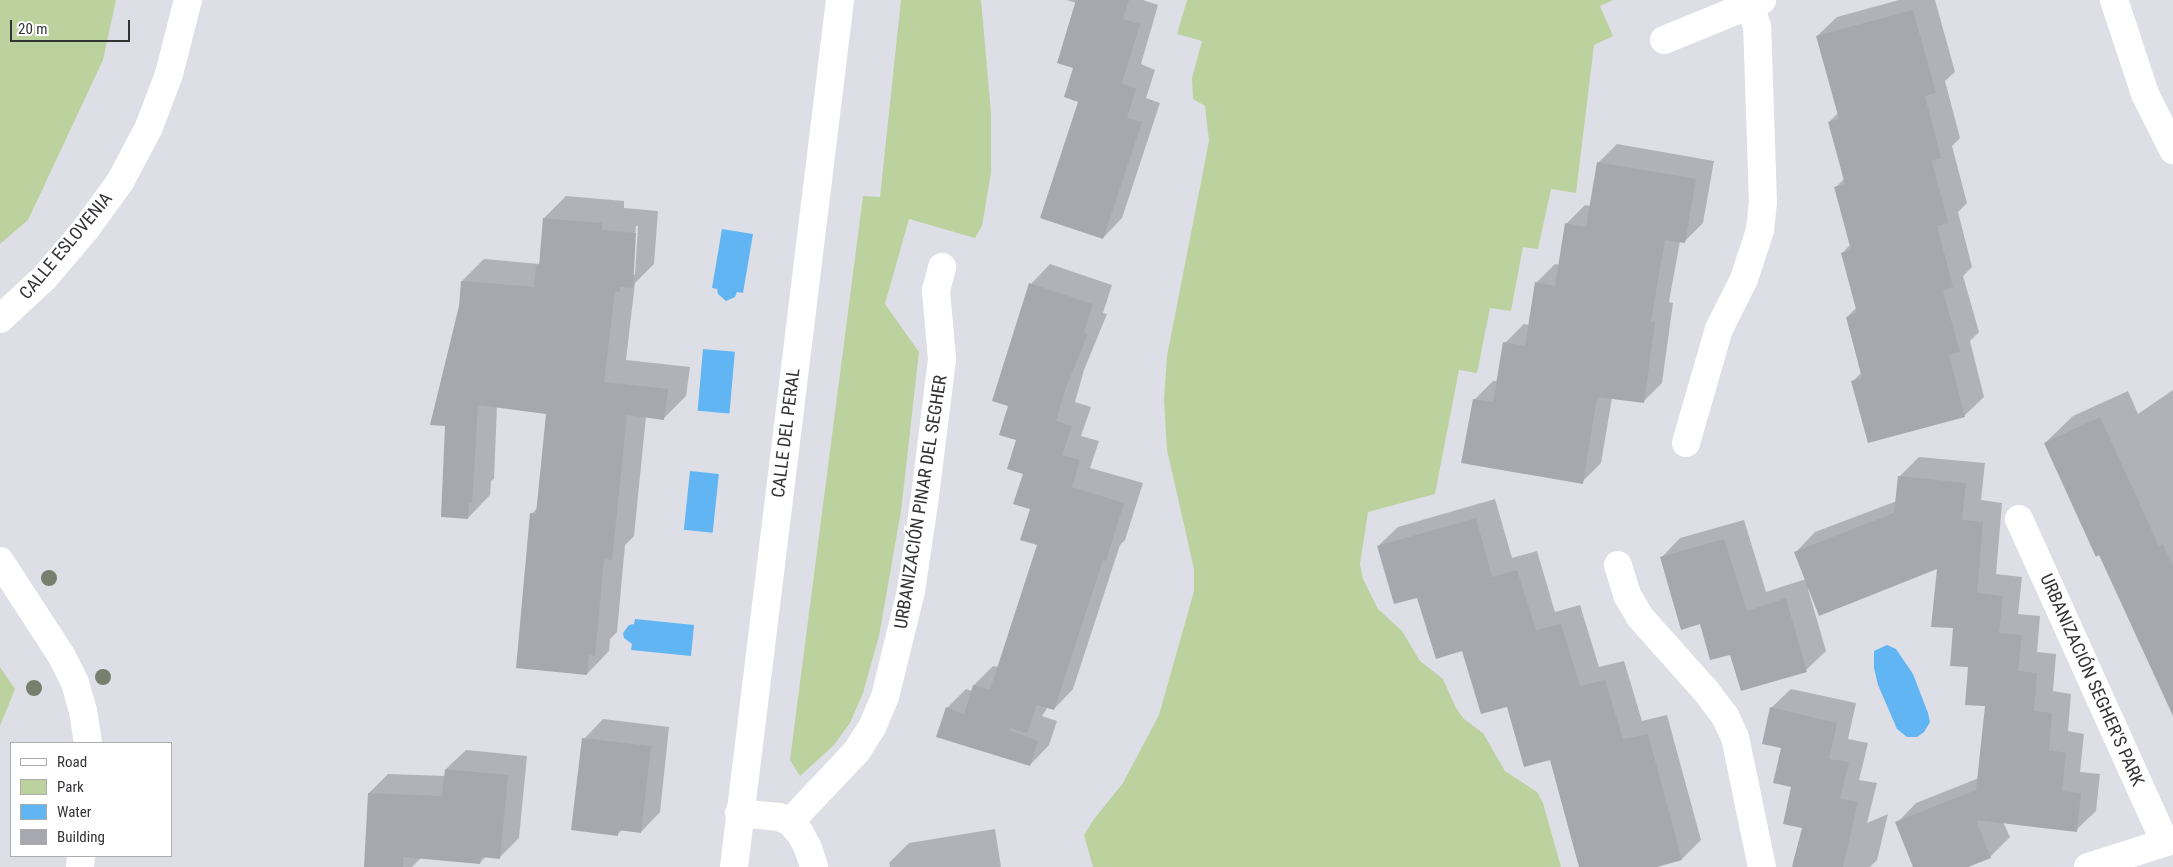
<!DOCTYPE html>
<meta charset="utf-8">
<style>
body{margin:0}
#map{position:relative;width:2173px;height:867px;overflow:hidden;background:#dedfe6;font-family:"Roboto Condensed",sans-serif}
div>[style]{position:absolute}
[style*='--x']{left:calc(var(--x)*1px);top:calc(var(--y)*1px);width:calc(var(--w)*1px);rotate:calc(var(--a)*1deg)}
.green>*{inset:0;background:#bcd29e}
.water>*{inset:0;background:#61b5f3;transform-origin:0 0}
.shadow>*{inset:0;background:#0003}
.building>*{inset:0;background:#a7a8af}
.minor>*{height:28px;margin:-14px;padding:0 14px;transform-origin:14px;border-radius:14px;background:#fff}
.trees>*{width:16px;height:16px;margin:-8px;border-radius:50%;background:#777f6e}
span{translate:-50% -50%;white-space:nowrap;text-align:center;line-height:1.15;-webkit-text-stroke:4px #fff;paint-order:stroke}
.street-label{font-size:18px;color:#323335}
.legend{position:absolute;left:10px;top:742px;width:162px;height:115px;box-sizing:border-box;background:#fff;border:1px solid #adadae;margin:0;padding:6px 9px;list-style:none;font-size:15px;color:#323335}
.legend li{display:flex;align-items:center;gap:10px;height:25px}
.legend b{width:25px;border:1px solid #adadae}
.scale{position:absolute;left:10px;top:20px;width:120px;height:22px;box-sizing:border-box;border:2px solid #323335;border-top:0;padding-left:6px;font-size:15px;line-height:18px;white-space:nowrap;color:#323335;-webkit-text-stroke:4px #fff;paint-order:stroke}
</style>
<div id="map">
<div class="green">
<div style="clip-path:polygon(0 0,116px 0,103px 60px,28px 220px,0 244px)"></div>
<div style="clip-path:polygon(901px 0,981px 0,991px 112px,991px 173px,982px 226px,975px 238px,909px 219px,885px 304px,919px 352px,901px 511px,879px 636px,863px 693px,850px 723px,834px 745px,800px 776px,790px 760px,863px 196px,880px 197px)"></div>
<div style="clip-path:polygon(1187px 0,1613px 0,1600px 6px,1613px 36px,1594px 45px,1576px 193px,1551px 189px,1538px 249px,1523px 247px,1511px 311px,1490px 308px,1477px 373px,1459px 370px,1435px 494px,1368px 512px,1360px 564px,1363px 579px,1378px 609px,1402px 631px,1420px 661px,1443px 679px,1456px 708px,1464px 719px,1483px 733px,1505px 771px,1537px 792px,1543px 803px,1561px 867px,1093px 867px,1084px 835px,1094px 819px,1123px 783px,1159px 715px,1194px 591px,1194px 569px,1167px 450px,1164px 399px,1167px 356px,1209px 141px,1205px 106px,1193px 99px,1192px 78px,1202px 41px,1177px 34px)"></div>
<div style="clip-path:polygon(0 667px,15px 689px,0 726px)"></div>
</div>
<div class="water">
<div style="clip-path:polygon(722px 229px,753px 234px,743px 293px,737px 292px,735px 297px,726px 301px,718px 294px,717px 289px,712px 288px)"></div>
<div style="left:703px;top:349px;width:32px;height:62px;rotate:5deg"></div>
<div style="left:690px;top:471px;width:29px;height:59px;rotate:6deg"></div>
<div style="clip-path:polygon(635px 619px,694px 625px,691px 656px,631px 650px,632px 644px,624px 638px,623px 633px,629px 625px,634px 624px)"></div>
<div style="clip-path:polygon(1887px 645px,1896px 649px,1913px 674px,1928px 713px,1930px 722px,1924px 732px,1917px 737px,1907px 737px,1897px 729px,1878px 685px,1874px 668px,1874px 651px)"></div>
</div>
<div class="shadow">
<div style="clip-path:polygon(1066px 0,1143px 0,1158px 5px,1141px 64px,1155px 70px,1146px 98px,1160px 103px,1122px 218px,1103px 238px,1075px 67px,1077px 3px)"></div>
<div style="clip-path:polygon(1899px 0,1935px 0,1955px 72px,1945px 81px,1960px 138px,1952px 146px,1967px 203px,1958px 212px,1972px 267px,1963px 276px,1979px 332px,1970px 341px,1984px 397px,1964px 416px,1853px 381px,1862px 372px,1847px 317px,1857px 307px,1842px 253px,1851px 244px,1835px 188px,1844px 179px,1829px 122px,1838px 113px,1817px 36px,1837px 17px)"></div>
<div style="clip-path:polygon(1617px 144px,1714px 161px,1703px 223px,1684px 242px,1680px 241px,1669px 302px,1673px 303px,1662px 383px,1643px 402px,1612px 398px,1601px 463px,1582px 482px,1474px 400px,1493px 381px,1498px 381px,1505px 343px,1524px 324px,1529px 325px,1536px 283px,1555px 264px,1560px 265px,1566px 224px,1585px 205px,1591px 206px,1598px 163px)"></div>
<div style="clip-path:polygon(evenodd,566px 196px,624px 201px,624px 208px,658px 211px,654px 264px,635px 283px,626px 360px,690px 367px,686px 396px,664px 418px,646px 416px,634px 536px,625px 545px,617px 632px,610px 639px,609px 651px,587px 674px,532px 514px,537px 508px,547px 413px,497px 406px,494px 479px,491px 481px,490px 495px,468px 518px,460px 306px,462px 281px,484px 259px,540px 264px,544px 218px,566px 196px,636px 226px,638px 226px,635px 274px,632px 276px,636px 226px)"></div>
<div style="clip-path:polygon(1050px 264px,1112px 285px,1103px 313px,1107px 314px,1084px 370px,1075px 402px,1091px 407px,1081px 436px,1099px 441px,1090px 468px,1143px 483px,1125px 540px,1120px 545px,1073px 689px,1054px 709px,1048px 707px,1042px 716px,1057px 721px,1049px 745px,1030px 765px,947px 708px,966px 689px,972px 691px,974px 685px,993px 666px,999px 667px,1039px 544px,1009px 405px,1031px 284px)"></div>
<div style="clip-path:polygon(2173px 390px,2173px 676px,2100px 554px,2045px 443px,2073px 416px,2128px 391px,2138px 414px)"></div>
<div style="clip-path:polygon(1919px 457px,1985px 463px,1981px 500px,2002px 503px,1996px 574px,2022px 577px,2018px 614px,2040px 616px,2037px 652px,2056px 654px,2053px 691px,2071px 694px,2068px 731px,2084px 734px,2080px 772px,2100px 774px,2096px 811px,2076px 830px,2003px 822px,2010px 837px,1990px 857px,1965px 867px,1914px 867px,1897px 823px,1916px 803px,1979px 778px,1986px 705px,1969px 666px,1938px 567px,1808px 589px,1826px 651px,1806px 670px,1731px 653px,1701px 622px,1661px 558px,1680px 538px,1744px 520px,1766px 592px,1806px 579px,1796px 552px,1815px 532px,1897px 501px,1899px 477px)"></div>
<div style="clip-path:polygon(1495px 499px,1512px 558px,1537px 551px,1555px 612px,1580px 605px,1599px 667px,1624px 661px,1642px 721px,1667px 715px,1701px 840px,1682px 859px,1652px 867px,1580px 867px,1551px 758px,1378px 546px,1398px 527px)"></div>
<div style="clip-path:polygon(1791px 689px,1856px 703px,1848px 739px,1868px 743px,1859px 780px,1877px 783px,1867px 823px,1888px 814px,1877px 860px,1870px 867px,1808px 867px,1793px 863px,1803px 827px,1771px 708px)"></div>
<div style="clip-path:polygon(603px 719px,669px 727px,660px 812px,641px 832px,623px 829px,617px 835px,584px 739px)"></div>
<div style="clip-path:polygon(466px 750px,527px 756px,519px 838px,499px 858px,486px 856px,480px 863px,421px 858px,412px 867px,365px 867px,369px 793px,388px 774px,446px 776px,446px 769px)"></div>
<div style="clip-path:polygon(995px 829px,1001px 867px,890px 867px,889px 863px,909px 843px)"></div>
</div>
<div class="building">
<div style="clip-path:polygon(1076px 0,1129px 0,1123px 19px,1140px 24px,1122px 83px,1136px 89px,1127px 118px,1142px 122px,1103px 239px,1040px 218px,1078px 102px,1064px 97px,1073px 68px,1057px 63px)"></div>
<div style="clip-path:polygon(1913px 10px,1936px 93px,1925px 96px,1941px 158px,1932px 161px,1948px 223px,1937px 226px,1953px 287px,1943px 291px,1960px 352px,1949px 355px,1965px 417px,1868px 443px,1851px 381px,1862px 378px,1846px 317px,1857px 313px,1841px 253px,1851px 250px,1834px 187px,1845px 184px,1828px 122px,1839px 119px,1816px 36px)"></div>
<div style="clip-path:polygon(1597px 162px,1696px 179px,1685px 243px,1665px 240px,1651px 321px,1655px 322px,1644px 403px,1597px 397px,1583px 484px,1461px 463px,1473px 399px,1493px 402px,1503px 342px,1525px 346px,1535px 282px,1555px 286px,1565px 223px,1586px 227px)"></div>
<div style="clip-path:polygon(543px 218px,602px 223px,602px 230px,636px 233px,633px 288px,620px 287px,620px 292px,615px 291px,604px 382px,668px 389px,664px 420px,627px 415px,612px 560px,604px 559px,595px 656px,589px 655px,587px 675px,516px 668px,530px 513px,536px 514px,546px 414px,478px 405px,472px 503px,469px 502px,468px 519px,441px 517px,445px 426px,430px 425px,459px 306px,461px 281px,534px 287px,536px 266px,539px 266px)"></div>
<div style="clip-path:polygon(1029px 283px,1093px 304px,1084px 332px,1088px 334px,1065px 390px,1056px 421px,1072px 426px,1062px 455px,1080px 460px,1072px 487px,1124px 503px,1106px 561px,1103px 560px,1054px 710px,1037px 705px,1027px 733px,1009px 728px,1009px 730px,1038px 741px,1030px 766px,936px 737px,946px 707px,964px 714px,973px 685px,990px 690px,1037px 545px,1020px 540px,1030px 509px,1013px 504px,1023px 474px,1007px 469px,1016px 440px,999px 435px,1008px 406px,992px 401px)"></div>
<div style="clip-path:polygon(2100px 417px,2159px 546px,2163px 544px,2173px 566px,2173px 716px,2099px 555px,2096px 557px,2044px 443px)"></div>
<div style="clip-path:polygon(1898px 476px,1966px 483px,1962px 520px,1983px 522px,1977px 593px,2003px 596px,1999px 633px,2022px 635px,2018px 671px,2037px 673px,2034px 711px,2052px 713px,2049px 750px,2066px 753px,2062px 791px,2081px 793px,2077px 832px,1976px 820px,1991px 858px,1968px 867px,1913px 867px,1895px 822px,1976px 790px,1985px 706px,1965px 705px,1968px 667px,1950px 666px,1953px 628px,1931px 627px,1937px 569px,1819px 616px,1794px 552px,1894px 513px)"></div>
<div style="clip-path:polygon(1476px 518px,1492px 577px,1517px 570px,1536px 630px,1561px 624px,1580px 686px,1605px 680px,1623px 739px,1648px 734px,1682px 860px,1657px 867px,1579px 867px,1550px 760px,1524px 767px,1507px 707px,1481px 714px,1462px 651px,1436px 659px,1417px 598px,1394px 604px,1377px 546px)"></div>
<div style="clip-path:polygon(1724px 539px,1747px 611px,1786px 598px,1807px 672px,1741px 691px,1730px 655px,1710px 660px,1700px 624px,1681px 630px,1660px 557px)"></div>
<div style="clip-path:polygon(1770px 707px,1837px 723px,1829px 759px,1849px 762px,1840px 799px,1858px 802px,1843px 867px,1792px 867px,1802px 828px,1783px 824px,1791px 787px,1773px 783px,1781px 748px,1762px 744px)"></div>
<div style="clip-path:polygon(582px 738px,651px 746px,641px 833px,618px 830px,618px 836px,571px 830px)"></div>
<div style="clip-path:polygon(445px 769px,508px 775px,500px 859px,481px 857px,480px 864px,403px 857px,403px 867px,364px 867px,368px 793px,442px 796px)"></div>
</div>
<div class="minor">
<div style="--x:2114;--y:0;--w:99;--a:71.7"></div>
<div style="--x:2145;--y:94;--w:63;--a:63.4"></div>
<div style="--x:1664;--y:40;--w:106;--a:-22.2"></div>
<div style="--x:0;--y:319;--w:62;--a:-43"></div>
<div style="--x:45;--y:277;--w:62;--a:-49.6"></div>
<div style="--x:85;--y:230;--w:59;--a:-53.9"></div>
<div style="--x:120;--y:182;--w:62;--a:-62.2"></div>
<div style="--x:149;--y:127;--w:57;--a:-69.3"></div>
<div style="--x:169;--y:74;--w:76;--a:-75.6"></div>
<div style="--x:1686;--y:443;--w:119;--a:-73.9"></div>
<div style="--x:1719;--y:329;--w:56;--a:-63.4"></div>
<div style="--x:1744;--y:279;--w:52;--a:-71.9"></div>
<div style="--x:1760;--y:230;--w:27;--a:-84"></div>
<div style="--x:1763;--y:203;--w:177;--a:-91.9"></div>
<div style="--x:1757;--y:26;--w:22;--a:-108"></div>
<div style="--x:2019;--y:519;--w:354;--a:65.7"></div>
<div style="--x:0;--y:561;--w:112;--a:57"></div>
<div style="--x:61;--y:655;--w:31;--a:63"></div>
<div style="--x:75;--y:683;--w:29;--a:74"></div>
<div style="--x:83;--y:711;--w:32;--a:81"></div>
<div style="--x:1618;--y:565;--w:31;--a:73"></div>
<div style="--x:1627;--y:595;--w:26;--a:59"></div>
<div style="--x:1640;--y:617;--w:99;--a:48.3"></div>
<div style="--x:1706;--y:691;--w:31;--a:53"></div>
<div style="--x:1725;--y:716;--w:23;--a:65"></div>
<div style="--x:1735;--y:737;--w:133;--a:78.3"></div>
<div style="--x:739;--y:813;--w:40;--a:5.7"></div>
<div style="--x:779;--y:817;--w:12;--a:24"></div>
<div style="--x:790;--y:822;--w:15;--a:48"></div>
<div style="--x:800;--y:833;--w:17;--a:62"></div>
<div style="--x:808;--y:848;--w:20;--a:72"></div>
<div style="--x:790;--y:822;--w:98;--a:-46.7"></div>
<div style="--x:857;--y:751;--w:31;--a:-58"></div>
<div style="--x:873;--y:725;--w:30;--a:-67"></div>
<div style="--x:885;--y:697;--w:109;--a:-76.2"></div>
<div style="--x:911;--y:591;--w:96;--a:-81.6"></div>
<div style="--x:925;--y:496;--w:138;--a:-82.9"></div>
<div style="--x:942;--y:359;--w:69;--a:-95"></div>
<div style="--x:936;--y:290;--w:24;--a:-75"></div>
<div style="--x:80;--y:867;--w:11;--a:-85"></div>
<div style="--x:734;--y:867;--w:873;--a:-83.03"></div>
<div style="--x:2088;--y:867;--w:89;--a:-17.6"></div>
</div>
<div class="trees">
<div style="left:49px;top:578px"></div>
<div style="left:103px;top:677px"></div>
<div style="left:34px;top:688px"></div>
</div>
<div class="street-label">
<span style="left:66px;top:246px;rotate:-50deg">CALLE ESLOVENIA</span>
<span style="left:786px;top:433px;rotate:-83deg">CALLE DEL PERAL</span>
<span style="left:921px;top:502px;rotate:-81deg">URBANIZACIÓN PINAR DEL SEGHER</span>
<span style="left:2092px;top:680px;rotate:66deg">URBANIZACIÓN SEGHER'S PARK</span>
</div>
<ul class="legend">
<li><b style="height:6px;background:#fff"></b>Road</li>
<li><b style="height:14px;background:#bcd29e"></b>Park</li>
<li><b style="height:14px;background:#61b5f3"></b>Water</li>
<li><b style="height:14px;background:#a7a8af"></b>Building</li>
</ul>
<div class="scale">20 m</div>
</div>
